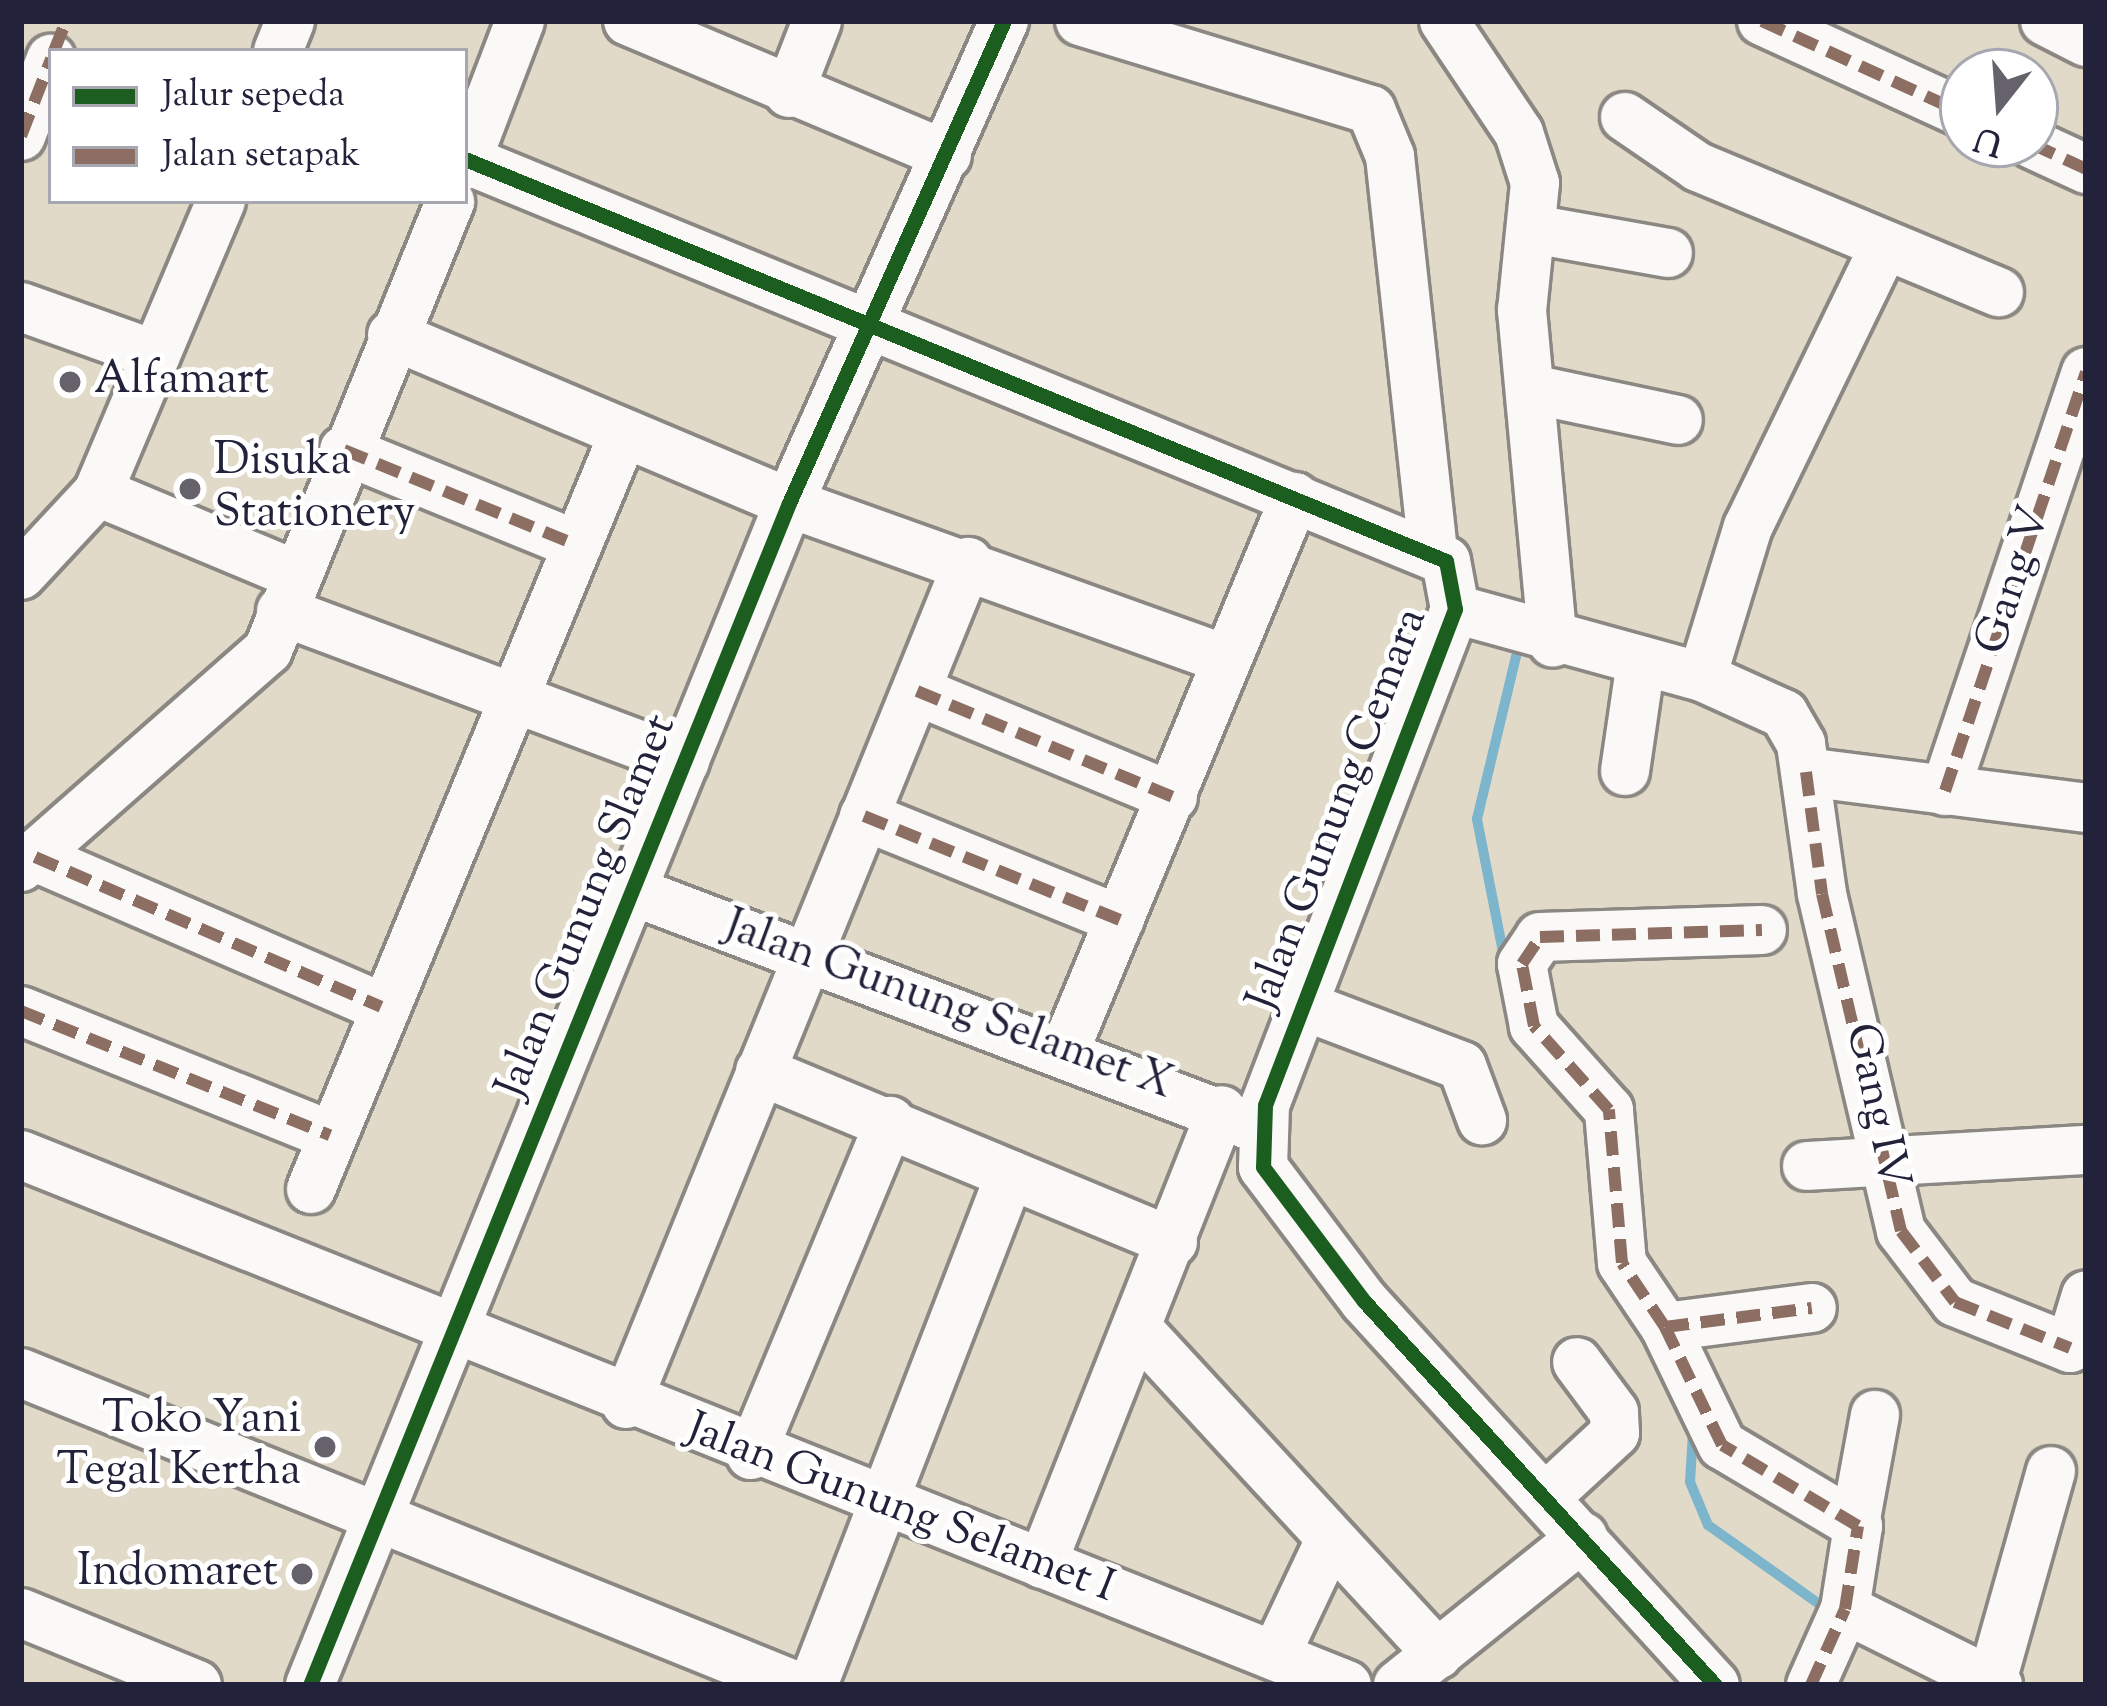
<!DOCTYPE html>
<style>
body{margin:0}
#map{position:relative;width:2107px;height:1706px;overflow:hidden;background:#e2dac8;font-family:"Sorts Mill Goudy",serif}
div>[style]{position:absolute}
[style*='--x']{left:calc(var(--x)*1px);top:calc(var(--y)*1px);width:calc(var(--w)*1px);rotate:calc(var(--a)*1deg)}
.stream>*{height:10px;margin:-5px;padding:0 5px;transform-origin:5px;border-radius:5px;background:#7cb5cc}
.roads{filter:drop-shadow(3px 0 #8b8782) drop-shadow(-3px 0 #8b8782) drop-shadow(0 3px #8b8782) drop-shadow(0 -3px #8b8782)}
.minor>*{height:48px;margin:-24px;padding:0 24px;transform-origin:24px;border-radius:24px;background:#fbf9f7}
.quiet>*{height:12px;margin-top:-6px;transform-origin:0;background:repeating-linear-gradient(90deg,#8d6e63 0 24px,transparent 0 36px)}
.cycleway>*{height:15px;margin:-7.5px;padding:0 7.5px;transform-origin:7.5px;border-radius:7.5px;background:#1b5e20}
.dots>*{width:33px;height:33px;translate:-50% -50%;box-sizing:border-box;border:6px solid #fff;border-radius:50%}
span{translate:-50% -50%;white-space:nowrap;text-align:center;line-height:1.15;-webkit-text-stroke:10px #fff;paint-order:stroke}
.poi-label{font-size:45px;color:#22223b}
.left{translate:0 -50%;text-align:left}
.right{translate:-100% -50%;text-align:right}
.street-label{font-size:45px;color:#22223b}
.frame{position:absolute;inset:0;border:24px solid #22223b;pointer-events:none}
.legend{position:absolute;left:48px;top:48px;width:420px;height:156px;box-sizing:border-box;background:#fff;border:3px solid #a7a7b1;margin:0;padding:15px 21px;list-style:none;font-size:36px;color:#22223b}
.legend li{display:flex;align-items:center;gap:24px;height:60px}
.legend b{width:60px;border:3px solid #a7a7b1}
.north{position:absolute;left:1939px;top:48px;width:120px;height:120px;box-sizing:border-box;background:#fff;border:3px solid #a7a7b1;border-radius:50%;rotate:197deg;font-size:33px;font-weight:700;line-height:48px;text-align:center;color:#22223b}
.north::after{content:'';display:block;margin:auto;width:42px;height:54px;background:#65626c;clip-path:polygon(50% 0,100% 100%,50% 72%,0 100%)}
</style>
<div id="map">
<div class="stream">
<div style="--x:1505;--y:962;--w:146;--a:-101.1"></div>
<div style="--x:1477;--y:819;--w:168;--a:-76.5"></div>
<div style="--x:1693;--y:1432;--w:50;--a:93.4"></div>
<div style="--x:1690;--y:1482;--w:47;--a:67.3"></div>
<div style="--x:1708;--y:1525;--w:148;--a:35.4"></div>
</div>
<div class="roads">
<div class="minor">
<div style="--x:628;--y:21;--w:346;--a:22.8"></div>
<div style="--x:1080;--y:21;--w:304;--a:17"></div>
<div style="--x:1371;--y:110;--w:50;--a:67.6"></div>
<div style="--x:1390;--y:156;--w:395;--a:83.8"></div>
<div style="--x:1444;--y:21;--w:135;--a:56.2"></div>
<div style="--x:1519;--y:133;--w:52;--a:72.3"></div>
<div style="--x:1535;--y:183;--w:128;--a:95.8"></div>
<div style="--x:1522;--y:310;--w:334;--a:84.7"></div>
<div style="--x:1762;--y:21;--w:221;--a:24.6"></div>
<div style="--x:2045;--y:21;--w:46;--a:27.1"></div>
<div style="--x:278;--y:51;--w:32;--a:-68"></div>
<div style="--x:789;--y:93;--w:77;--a:-68.7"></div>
<div style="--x:1625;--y:117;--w:88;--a:34.4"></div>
<div style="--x:1698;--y:167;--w:326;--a:22.6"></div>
<div style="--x:21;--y:136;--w:83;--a:-68.7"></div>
<div style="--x:2032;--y:144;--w:60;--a:24.8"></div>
<div style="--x:465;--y:159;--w:1060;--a:22.28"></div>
<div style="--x:1446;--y:561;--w:49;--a:79.4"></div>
<div style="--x:1455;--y:609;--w:531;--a:110.96"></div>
<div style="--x:1265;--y:1105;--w:62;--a:91.8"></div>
<div style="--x:1263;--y:1167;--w:168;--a:53"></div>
<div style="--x:1364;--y:1301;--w:520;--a:47.57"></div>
<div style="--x:465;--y:165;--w:154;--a:-69.1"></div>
<div style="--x:1533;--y:229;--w:137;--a:10.1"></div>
<div style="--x:21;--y:307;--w:143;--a:19.6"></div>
<div style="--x:392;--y:335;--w:431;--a:22.9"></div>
<div style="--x:789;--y:503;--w:463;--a:19.7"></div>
<div style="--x:1531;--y:389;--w:150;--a:11.9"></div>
<div style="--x:344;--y:450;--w:252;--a:22.2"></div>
<div style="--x:98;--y:492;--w:212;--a:22.7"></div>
<div style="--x:21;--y:575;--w:113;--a:-47.1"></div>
<div style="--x:98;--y:492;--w:316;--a:-67.1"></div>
<div style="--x:1455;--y:609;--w:256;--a:15.4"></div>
<div style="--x:1702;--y:677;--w:90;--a:24.3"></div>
<div style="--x:1784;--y:714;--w:34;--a:60"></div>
<div style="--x:1801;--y:744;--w:151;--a:82"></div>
<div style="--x:1822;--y:894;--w:346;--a:76.8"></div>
<div style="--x:1901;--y:1231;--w:89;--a:52.7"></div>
<div style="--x:1955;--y:1302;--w:124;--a:21.8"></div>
<div style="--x:2070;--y:1348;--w:55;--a:-73.2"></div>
<div style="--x:281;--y:611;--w:431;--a:20.5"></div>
<div style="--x:1702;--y:677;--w:157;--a:-73"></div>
<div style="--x:1748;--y:527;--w:309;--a:-64.1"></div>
<div style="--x:917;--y:691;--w:277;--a:22.5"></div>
<div style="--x:1625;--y:771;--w:104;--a:-81.7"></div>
<div style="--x:1806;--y:772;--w:282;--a:7.3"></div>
<div style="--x:1945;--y:791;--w:442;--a:-71.4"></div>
<div style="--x:864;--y:816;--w:276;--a:22.1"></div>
<div style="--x:35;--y:857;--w:377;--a:23.4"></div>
<div style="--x:21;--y:867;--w:329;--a:-41.3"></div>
<div style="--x:268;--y:650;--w:484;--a:-67.9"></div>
<div style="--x:635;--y:892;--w:667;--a:20.8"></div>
<div style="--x:1304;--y:1006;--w:169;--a:20.8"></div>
<div style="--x:1462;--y:1066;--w:58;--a:69.7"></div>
<div style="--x:21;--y:1011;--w:333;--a:21.9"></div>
<div style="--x:1065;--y:1050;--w:599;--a:-67.42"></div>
<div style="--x:760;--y:1071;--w:447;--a:22.5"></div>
<div style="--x:21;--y:1155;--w:1428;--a:21.79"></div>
<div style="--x:1807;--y:1166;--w:279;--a:-3.3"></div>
<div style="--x:311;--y:1189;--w:816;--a:-67.52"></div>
<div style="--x:1665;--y:1327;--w:77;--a:-123.9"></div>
<div style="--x:1622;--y:1263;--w:154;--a:-94.9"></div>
<div style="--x:1609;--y:1110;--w:113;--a:-131.8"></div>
<div style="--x:1534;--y:1026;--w:63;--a:-101"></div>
<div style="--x:1522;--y:964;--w:32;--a:-56"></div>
<div style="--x:1540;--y:937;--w:222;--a:-1.8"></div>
<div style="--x:1137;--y:1328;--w:444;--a:47.3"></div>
<div style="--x:21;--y:1373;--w:834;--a:21.98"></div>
<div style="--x:626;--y:1404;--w:909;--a:-67.89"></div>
<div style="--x:751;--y:1455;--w:362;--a:-67.4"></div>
<div style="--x:1546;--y:1497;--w:94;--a:-42.8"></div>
<div style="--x:1615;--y:1433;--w:21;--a:-93"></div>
<div style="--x:1614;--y:1412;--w:62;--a:-126.5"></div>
<div style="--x:1855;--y:1524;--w:111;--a:-79.6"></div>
<div style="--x:1042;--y:1564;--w:488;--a:-68.4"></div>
<div style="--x:1845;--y:1609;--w:171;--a:26.4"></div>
<div style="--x:21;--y:1613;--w:190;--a:22.2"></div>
<div style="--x:1276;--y:1654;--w:122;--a:-64.7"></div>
<div style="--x:1992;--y:1681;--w:218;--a:-74.3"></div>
<div style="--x:310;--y:1685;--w:1275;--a:-67.94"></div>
<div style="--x:789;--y:503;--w:528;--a:-65.96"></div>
<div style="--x:813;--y:1685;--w:547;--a:-68.88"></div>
<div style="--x:1398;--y:1685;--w:237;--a:-38.7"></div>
<div style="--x:1811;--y:1685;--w:83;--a:-65.9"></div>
<div style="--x:1845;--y:1609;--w:84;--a:-81.1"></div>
<div style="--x:1858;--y:1526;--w:158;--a:-149.2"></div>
<div style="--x:1722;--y:1445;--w:131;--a:-115.8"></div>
<div style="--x:1665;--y:1327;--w:148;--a:-7.4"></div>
</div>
</div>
<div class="quiet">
<div style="--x:1762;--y:21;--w:221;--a:24.6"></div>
<div style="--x:54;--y:51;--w:32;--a:-68"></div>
<div style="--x:21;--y:136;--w:83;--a:-68.7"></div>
<div style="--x:2032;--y:144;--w:60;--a:24.8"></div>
<div style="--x:344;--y:450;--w:252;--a:22.2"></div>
<div style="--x:917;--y:691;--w:277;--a:22.5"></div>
<div style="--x:1806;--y:772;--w:123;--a:82.5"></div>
<div style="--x:1822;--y:894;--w:346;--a:76.8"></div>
<div style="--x:1901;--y:1231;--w:89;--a:52.7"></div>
<div style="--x:1955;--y:1302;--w:124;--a:21.8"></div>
<div style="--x:1945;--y:791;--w:442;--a:-71.4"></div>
<div style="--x:864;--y:816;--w:276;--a:22.1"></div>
<div style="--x:35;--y:857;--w:377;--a:23.4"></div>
<div style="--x:21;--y:1011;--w:333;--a:21.9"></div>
<div style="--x:1665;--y:1327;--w:77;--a:-123.9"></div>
<div style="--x:1622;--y:1263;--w:154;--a:-94.9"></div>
<div style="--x:1609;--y:1110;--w:113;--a:-131.8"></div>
<div style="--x:1534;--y:1026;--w:63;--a:-101"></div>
<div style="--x:1522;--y:964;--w:32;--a:-56"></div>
<div style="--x:1540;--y:937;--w:222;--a:-1.8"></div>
<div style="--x:1811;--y:1685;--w:83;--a:-65.9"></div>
<div style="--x:1845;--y:1609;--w:84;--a:-81.1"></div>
<div style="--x:1858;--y:1526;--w:158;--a:-149.2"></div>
<div style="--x:1722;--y:1445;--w:131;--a:-115.8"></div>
<div style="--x:1665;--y:1327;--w:148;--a:-7.4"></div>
</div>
<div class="cycleway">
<div style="--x:465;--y:159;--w:1060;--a:22.28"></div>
<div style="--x:1446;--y:561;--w:49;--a:79.4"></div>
<div style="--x:1455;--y:609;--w:531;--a:110.96"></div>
<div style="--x:1265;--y:1105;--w:62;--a:91.8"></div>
<div style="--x:1263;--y:1167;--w:168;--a:53"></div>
<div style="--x:1364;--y:1301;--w:520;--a:47.57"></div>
<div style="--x:310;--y:1685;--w:1275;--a:-67.94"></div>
<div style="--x:789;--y:503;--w:528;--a:-65.96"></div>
</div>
<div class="dots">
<div style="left:70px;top:382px;background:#65626c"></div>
<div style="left:190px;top:489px;background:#65626c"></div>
<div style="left:325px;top:1447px;background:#65626c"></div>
<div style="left:302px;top:1574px;background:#65626c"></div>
</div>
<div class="poi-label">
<span class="left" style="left:94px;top:382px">Alfamart</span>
<span class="left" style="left:214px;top:489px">Disuka<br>Stationery</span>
<span class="right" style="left:301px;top:1447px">Toko Yani<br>Tegal Kertha</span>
<span class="right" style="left:278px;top:1574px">Indomaret</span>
</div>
<div class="street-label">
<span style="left:2015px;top:581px;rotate:-72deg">Gang V</span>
<span style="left:1339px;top:810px;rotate:-69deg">Jalan Gunung Cemara</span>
<span style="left:588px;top:907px;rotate:-68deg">Jalan Gunung Slamet</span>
<span style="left:948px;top:1007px;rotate:20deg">Jalan Gunung Selamet X</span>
<span style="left:1875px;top:1106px;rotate:78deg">Gang IV</span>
<span style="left:900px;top:1510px;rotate:21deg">Jalan Gunung Selamet I</span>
</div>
<div class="frame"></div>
<ul class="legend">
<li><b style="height:15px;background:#1b5e20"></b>Jalur sepeda</li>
<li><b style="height:15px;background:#8d6e63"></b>Jalan setapak</li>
</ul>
<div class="north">U</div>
</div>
